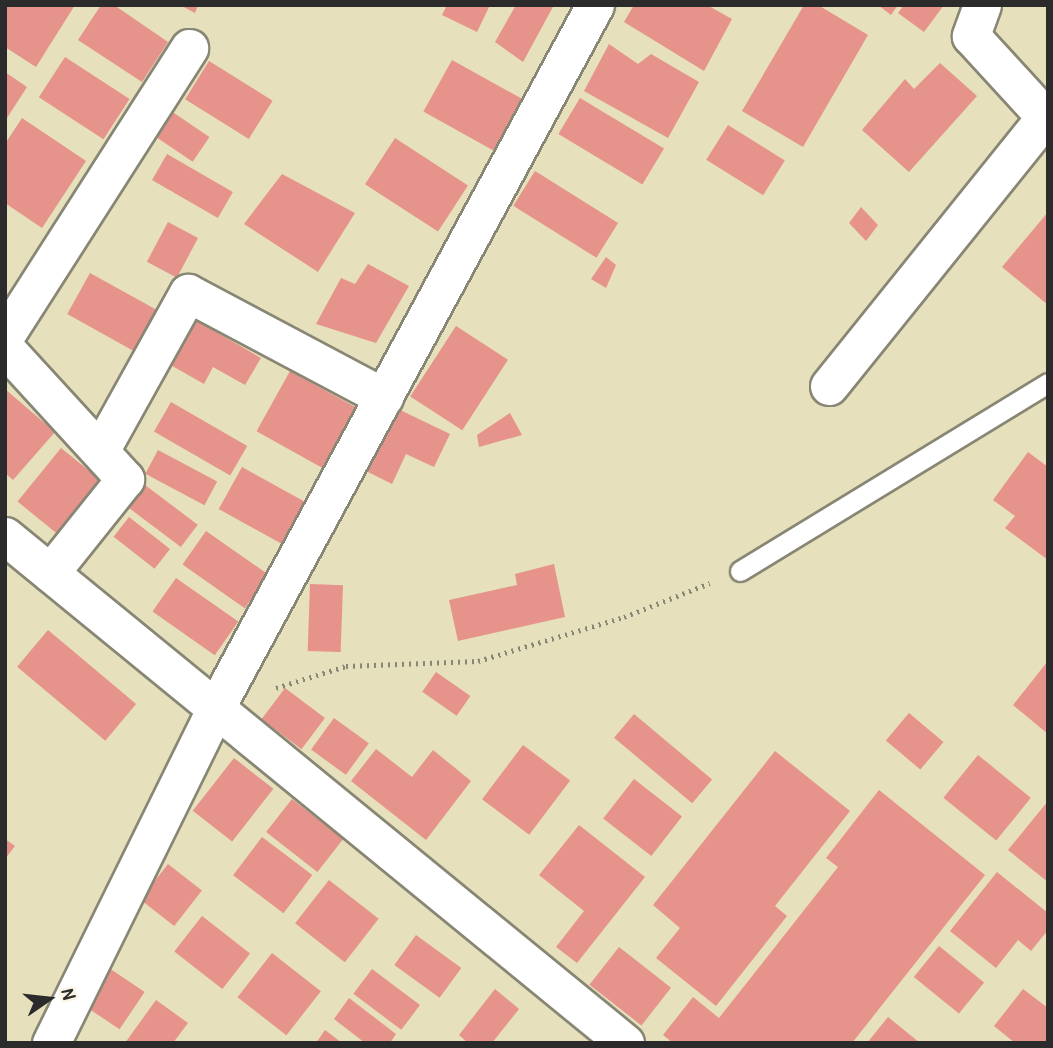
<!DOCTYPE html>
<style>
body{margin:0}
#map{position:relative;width:1053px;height:1048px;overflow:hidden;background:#e6e0bc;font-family:"Patrick Hand",sans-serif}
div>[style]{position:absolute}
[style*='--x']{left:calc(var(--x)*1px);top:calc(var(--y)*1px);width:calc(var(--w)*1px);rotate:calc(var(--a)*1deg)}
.building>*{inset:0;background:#e5938b;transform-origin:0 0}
.path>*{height:4.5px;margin-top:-2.25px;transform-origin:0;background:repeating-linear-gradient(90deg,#888674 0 2px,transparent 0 7px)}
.roads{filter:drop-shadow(2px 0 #888674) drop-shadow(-2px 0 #888674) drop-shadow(0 2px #888674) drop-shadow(0 -2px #888674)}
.lane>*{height:19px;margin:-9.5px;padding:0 9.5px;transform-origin:9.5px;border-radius:9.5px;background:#fff}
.street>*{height:37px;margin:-18.5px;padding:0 18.5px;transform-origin:18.5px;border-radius:18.5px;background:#fff}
span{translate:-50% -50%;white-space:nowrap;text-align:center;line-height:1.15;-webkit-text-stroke:6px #fcf5e5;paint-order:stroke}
.frame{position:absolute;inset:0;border:7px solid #2b2b2b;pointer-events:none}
.north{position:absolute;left:14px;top:964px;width:70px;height:70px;-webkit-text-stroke:5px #fcf5e5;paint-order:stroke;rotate:76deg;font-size:19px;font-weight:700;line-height:28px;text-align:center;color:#2b2b2b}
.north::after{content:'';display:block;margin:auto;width:24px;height:32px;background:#2b2b2b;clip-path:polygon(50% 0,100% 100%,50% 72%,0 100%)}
</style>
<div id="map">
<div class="building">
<div style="clip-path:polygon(5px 5px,75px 5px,36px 67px,5px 47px)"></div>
<div style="clip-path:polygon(101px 5px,114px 5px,168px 42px,142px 82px,78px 40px)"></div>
<div style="clip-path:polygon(180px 5px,198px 5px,195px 13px)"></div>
<div style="clip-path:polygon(447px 5px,490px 5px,477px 32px,442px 15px)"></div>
<div style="clip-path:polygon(516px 5px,554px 5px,523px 62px,495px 42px)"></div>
<div style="clip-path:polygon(634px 5px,707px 5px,732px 19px,704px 71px,624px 22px)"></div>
<div style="clip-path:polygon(804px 5px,818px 5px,868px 35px,803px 147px,742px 111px)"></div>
<div style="clip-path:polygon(878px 5px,898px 5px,891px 15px)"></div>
<div style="clip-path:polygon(904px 5px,944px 5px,924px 32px,898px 13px)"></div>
<div style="clip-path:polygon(609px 44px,638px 64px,651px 54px,699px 82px,668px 138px,584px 91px)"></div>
<div style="left:65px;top:57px;width:77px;height:48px;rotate:33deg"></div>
<div style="left:452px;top:60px;width:80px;height:59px;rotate:29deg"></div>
<div style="left:209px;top:61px;width:75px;height:45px;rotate:32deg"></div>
<div style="clip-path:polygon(940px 63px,977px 96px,909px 172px,862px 130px,905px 79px,914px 89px)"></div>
<div style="clip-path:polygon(5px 72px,27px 87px,5px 121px)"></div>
<div style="left:580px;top:98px;width:98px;height:42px;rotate:31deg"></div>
<div style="left:168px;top:109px;width:50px;height:30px;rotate:34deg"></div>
<div style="clip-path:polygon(22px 118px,86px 161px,42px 228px,5px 203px,5px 144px)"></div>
<div style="left:728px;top:125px;width:67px;height:41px;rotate:32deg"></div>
<div style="left:395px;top:138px;width:87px;height:55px;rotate:33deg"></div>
<div style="left:167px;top:154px;width:76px;height:30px;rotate:30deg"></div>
<div style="left:535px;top:171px;width:98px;height:41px;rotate:32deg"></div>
<div style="clip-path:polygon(282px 174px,355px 213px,318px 272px,244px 224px)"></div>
<div style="clip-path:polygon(861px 207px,878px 225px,866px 241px,849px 223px)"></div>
<div style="clip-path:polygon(1048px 212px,1048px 305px,1002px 267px)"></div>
<div style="left:168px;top:222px;width:34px;height:45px;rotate:28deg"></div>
<div style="clip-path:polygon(606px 257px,616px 265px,606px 288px,591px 279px)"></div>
<div style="clip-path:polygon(368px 264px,409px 286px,376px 343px,316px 324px,341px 278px,355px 284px)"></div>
<div style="left:90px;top:273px;width:77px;height:47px;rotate:29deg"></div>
<div style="clip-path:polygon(192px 318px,261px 358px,245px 385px,213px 367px,204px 384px,167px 363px)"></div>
<div style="left:456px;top:326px;width:62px;height:84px;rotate:33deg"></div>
<div style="left:290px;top:371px;width:77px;height:69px;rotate:29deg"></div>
<div style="clip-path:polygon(5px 389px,55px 432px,13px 480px,5px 473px)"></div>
<div style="left:171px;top:402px;width:88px;height:34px;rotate:30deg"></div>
<div style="clip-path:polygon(398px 409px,450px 434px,434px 467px,406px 454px,392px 484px,368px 472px)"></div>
<div style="clip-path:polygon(510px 413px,522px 435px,479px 447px,477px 435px)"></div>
<div style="left:61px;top:448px;width:53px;height:69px;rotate:39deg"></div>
<div style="left:158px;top:450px;width:67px;height:27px;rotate:28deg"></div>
<div style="clip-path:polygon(1028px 452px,1048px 467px,1048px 560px,1005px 528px,1015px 516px,993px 500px)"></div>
<div style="left:242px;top:467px;width:76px;height:48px;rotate:29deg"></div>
<div style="left:145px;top:485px;width:66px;height:28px;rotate:37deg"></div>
<div style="left:129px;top:517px;width:52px;height:25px;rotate:38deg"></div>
<div style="left:206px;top:531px;width:76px;height:41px;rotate:35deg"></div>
<div style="clip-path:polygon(554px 564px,565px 617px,458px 641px,449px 600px,517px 585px,515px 574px)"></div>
<div style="left:176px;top:578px;width:76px;height:41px;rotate:35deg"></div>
<div style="left:310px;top:584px;width:33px;height:67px;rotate:2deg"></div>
<div style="left:48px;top:630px;width:115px;height:48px;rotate:40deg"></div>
<div style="clip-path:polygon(1048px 661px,1048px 734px,1013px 705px)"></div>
<div style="left:436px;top:672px;width:42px;height:24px;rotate:35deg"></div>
<div style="left:285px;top:688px;width:50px;height:39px;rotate:37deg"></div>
<div style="left:909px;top:713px;width:45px;height:36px;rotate:40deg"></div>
<div style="left:634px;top:714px;width:102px;height:31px;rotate:40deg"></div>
<div style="left:334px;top:718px;width:43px;height:39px;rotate:36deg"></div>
<div style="left:523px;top:745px;width:59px;height:68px;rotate:37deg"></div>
<div style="clip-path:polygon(376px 749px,412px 777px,433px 750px,471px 781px,426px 840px,351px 781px)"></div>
<div style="clip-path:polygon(775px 751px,850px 811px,775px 906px,787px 916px,716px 1006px,656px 958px,680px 928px,653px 905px)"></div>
<div style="left:978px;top:755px;width:68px;height:55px;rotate:39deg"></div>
<div style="left:234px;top:758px;width:50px;height:67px;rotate:38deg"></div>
<div style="left:634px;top:779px;width:61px;height:50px;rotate:38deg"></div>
<div style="clip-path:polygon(879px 790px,985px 875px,852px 1043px,673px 1043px,663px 1035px,693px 997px,719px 1018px,838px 867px,826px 858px)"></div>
<div style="left:292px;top:799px;width:65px;height:42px;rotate:38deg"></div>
<div style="clip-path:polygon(1048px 801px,1048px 882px,1008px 850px)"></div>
<div style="clip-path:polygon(579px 825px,645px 877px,577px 963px,556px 947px,584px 911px,539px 875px)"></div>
<div style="left:262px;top:837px;width:63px;height:48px;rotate:37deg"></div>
<div style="clip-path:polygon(5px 839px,15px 846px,5px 859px)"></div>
<div style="left:168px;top:864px;width:43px;height:45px;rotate:38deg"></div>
<div style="clip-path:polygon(997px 872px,1048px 913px,1048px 930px,1031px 951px,1018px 940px,996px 968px,950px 931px)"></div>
<div style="left:329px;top:880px;width:63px;height:55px;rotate:38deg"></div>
<div style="left:202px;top:916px;width:61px;height:45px;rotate:38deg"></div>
<div style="left:416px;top:935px;width:56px;height:37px;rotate:36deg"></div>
<div style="left:939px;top:946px;width:58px;height:40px;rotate:39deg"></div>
<div style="left:619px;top:947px;width:66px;height:48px;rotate:38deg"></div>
<div style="left:272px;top:953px;width:62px;height:56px;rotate:38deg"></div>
<div style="left:109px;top:968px;width:43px;height:45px;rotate:34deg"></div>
<div style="left:372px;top:969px;width:60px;height:31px;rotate:37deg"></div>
<div style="clip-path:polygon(495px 989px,519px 1009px,492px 1043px,468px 1043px,459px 1035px)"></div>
<div style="clip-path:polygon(1023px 989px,1048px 1008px,1046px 1043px,1015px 1043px,994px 1026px)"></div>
<div style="clip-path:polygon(349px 998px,396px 1034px,390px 1043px,365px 1043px,334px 1019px)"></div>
<div style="clip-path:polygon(156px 1000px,188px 1023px,173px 1043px,125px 1043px)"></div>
<div style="clip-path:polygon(888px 1017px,920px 1043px,867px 1043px)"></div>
<div style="clip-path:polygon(325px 1030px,342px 1043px,316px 1043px)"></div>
</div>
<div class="path">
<div style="--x:276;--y:688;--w:73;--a:-17.4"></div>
<div style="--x:346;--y:666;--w:132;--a:-2.2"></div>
<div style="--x:478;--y:661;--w:152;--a:-16.8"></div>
<div style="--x:624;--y:617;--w:92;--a:-21.6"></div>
</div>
<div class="roads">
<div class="lane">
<div style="--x:740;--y:571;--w:361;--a:-31.4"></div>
</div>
<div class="street">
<div style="--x:982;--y:5;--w:33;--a:110"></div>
<div style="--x:971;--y:36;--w:114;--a:47.5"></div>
<div style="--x:5;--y:336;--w:342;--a:-57.4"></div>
<div style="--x:5;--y:348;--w:178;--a:47.5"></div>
<div style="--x:125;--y:479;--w:120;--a:128.6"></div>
<div style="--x:829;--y:386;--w:345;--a:-51.2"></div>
<div style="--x:100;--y:451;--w:181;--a:-60.9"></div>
<div style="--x:188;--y:293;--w:222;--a:28"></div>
<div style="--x:5;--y:536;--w:801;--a:39.27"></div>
<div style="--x:51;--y:1043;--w:374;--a:-63.8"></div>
<div style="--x:216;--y:707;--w:798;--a:-61.64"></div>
</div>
</div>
<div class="frame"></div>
<div class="north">N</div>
</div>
